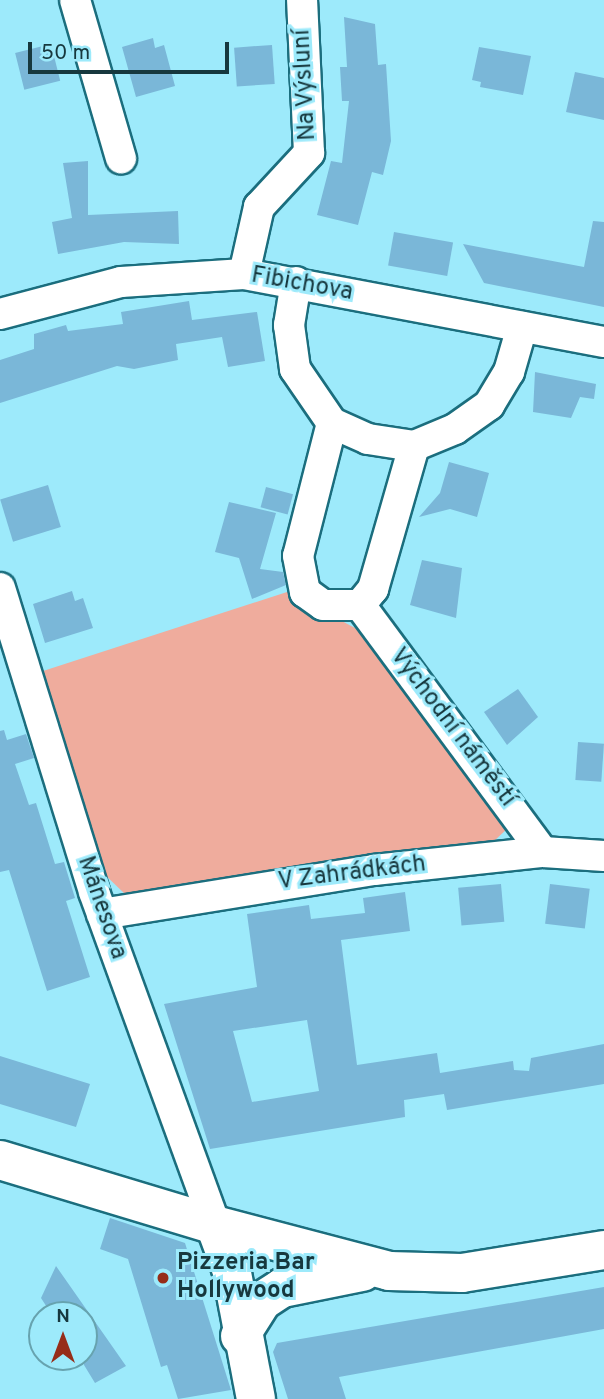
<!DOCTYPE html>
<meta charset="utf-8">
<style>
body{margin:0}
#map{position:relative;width:604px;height:1399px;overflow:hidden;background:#9deafb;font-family:Overpass,sans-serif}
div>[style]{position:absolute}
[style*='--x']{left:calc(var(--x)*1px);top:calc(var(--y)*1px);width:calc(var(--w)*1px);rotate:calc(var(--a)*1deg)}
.green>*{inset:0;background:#efac9d}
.building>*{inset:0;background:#7ab7d8;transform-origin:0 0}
.roads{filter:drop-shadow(2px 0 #1b6e7e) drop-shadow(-2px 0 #1b6e7e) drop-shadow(0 2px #1b6e7e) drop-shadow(0 -2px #1b6e7e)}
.minor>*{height:30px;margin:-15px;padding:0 15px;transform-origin:15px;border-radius:15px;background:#fff}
.tertiary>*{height:38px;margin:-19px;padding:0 19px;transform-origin:19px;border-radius:19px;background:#fff}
.secondary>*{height:38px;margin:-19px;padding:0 19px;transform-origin:19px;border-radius:19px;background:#fff}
.dots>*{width:19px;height:19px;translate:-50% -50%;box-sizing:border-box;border:4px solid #9deafb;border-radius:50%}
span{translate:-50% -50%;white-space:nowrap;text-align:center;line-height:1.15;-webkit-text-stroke:6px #9deafb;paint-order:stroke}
.street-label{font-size:24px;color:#17383e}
.poi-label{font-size:24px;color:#17383e;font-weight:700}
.left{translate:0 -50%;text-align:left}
.north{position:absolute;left:28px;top:1301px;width:70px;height:70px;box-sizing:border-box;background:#9deafb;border:2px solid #67a3af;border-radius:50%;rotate:0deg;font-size:19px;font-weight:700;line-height:28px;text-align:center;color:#17383e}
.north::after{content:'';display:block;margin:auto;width:24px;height:32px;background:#962d19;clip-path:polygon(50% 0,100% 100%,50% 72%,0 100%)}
.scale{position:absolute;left:28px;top:42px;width:201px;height:32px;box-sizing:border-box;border:4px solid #17383e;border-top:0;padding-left:9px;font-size:21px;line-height:24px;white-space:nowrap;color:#17383e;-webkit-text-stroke:5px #9deafb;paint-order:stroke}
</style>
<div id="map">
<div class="green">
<div style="clip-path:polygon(287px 592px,372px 637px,509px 827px,492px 843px,127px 896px,100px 870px,40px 672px)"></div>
</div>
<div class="building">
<div style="clip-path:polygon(344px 17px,375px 24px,378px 65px,386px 64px,391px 141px,383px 175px,372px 172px,358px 225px,317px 215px,331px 161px,342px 163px,349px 101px,342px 101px,340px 67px,347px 67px)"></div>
<div style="clip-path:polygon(153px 38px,155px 48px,164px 45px,175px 86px,136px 97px,122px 47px)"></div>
<div style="left:51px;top:44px;width:38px;height:37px;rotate:76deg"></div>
<div style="left:272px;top:45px;width:39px;height:38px;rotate:86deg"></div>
<div style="clip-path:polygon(479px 47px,531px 56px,523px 95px,480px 87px,481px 82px,472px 80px)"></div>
<div style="clip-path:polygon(575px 72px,604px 78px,604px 120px,566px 112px)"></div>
<div style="clip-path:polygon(88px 161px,88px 215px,178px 211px,179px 244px,124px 242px,58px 254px,52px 222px,72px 218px,63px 163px)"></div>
<div style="clip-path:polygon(593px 221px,604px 222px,604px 307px,484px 283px,463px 244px,584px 267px)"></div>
<div style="left:394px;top:232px;width:60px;height:34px;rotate:10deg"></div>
<div style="clip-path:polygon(189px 301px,192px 320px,257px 312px,265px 361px,228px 367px,222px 337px,176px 344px,178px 360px,134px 369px,117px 366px,0 403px,0 360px,34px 349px,34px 334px,66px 325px,68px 331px,123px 324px,121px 312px)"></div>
<div style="clip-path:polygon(535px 372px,596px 384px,594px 399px,580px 397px,571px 418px,533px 412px)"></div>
<div style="clip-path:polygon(449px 462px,489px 473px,477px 517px,450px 509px,419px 517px,440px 493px)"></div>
<div style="left:48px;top:485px;width:44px;height:50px;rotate:73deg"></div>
<div style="left:266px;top:487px;width:28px;height:21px;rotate:15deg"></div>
<div style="clip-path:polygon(229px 502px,276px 513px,260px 569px,283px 572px,286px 585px,252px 599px,239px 558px,215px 552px)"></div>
<div style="clip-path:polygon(422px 560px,462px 568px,456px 618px,410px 605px)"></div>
<div style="clip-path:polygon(72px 591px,75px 601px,83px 598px,93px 628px,45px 643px,33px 604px)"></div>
<div style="clip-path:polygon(518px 689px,538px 717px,507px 745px,484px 712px)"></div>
<div style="clip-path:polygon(4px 730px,7px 740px,26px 734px,34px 758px,15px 764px,29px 805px,36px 803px,55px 864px,64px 862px,75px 898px,66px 901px,90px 977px,47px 991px,9px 870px,0 872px,0 731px)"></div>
<div style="left:578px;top:742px;width:26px;height:38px;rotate:4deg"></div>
<div style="left:501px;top:884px;width:38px;height:43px;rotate:85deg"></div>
<div style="left:550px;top:884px;width:40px;height:40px;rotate:7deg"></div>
<div style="clip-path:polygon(evenodd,405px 892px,410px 931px,341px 940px,357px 1065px,437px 1053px,440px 1073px,513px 1061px,514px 1070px,529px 1071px,531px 1058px,604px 1044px,604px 1084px,447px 1110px,444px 1094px,404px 1100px,405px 1117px,210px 1149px,164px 1004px,257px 987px,247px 914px,309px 905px,311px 919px,365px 913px,363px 898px,405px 892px,307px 1020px,319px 1091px,252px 1102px,233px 1031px,307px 1020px)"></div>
<div style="clip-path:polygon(0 1056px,90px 1084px,76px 1127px,0 1104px)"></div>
<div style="clip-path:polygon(110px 1218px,185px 1243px,231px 1390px,178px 1399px,167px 1365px,161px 1367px,128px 1259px,100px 1249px)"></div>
<div style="clip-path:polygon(56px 1266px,126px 1366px,95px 1383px,84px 1365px,84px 1315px,52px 1315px,41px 1298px)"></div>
<div style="clip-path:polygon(604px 1287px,604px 1329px,339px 1377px,346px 1399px,288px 1399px,273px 1352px,277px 1343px)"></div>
</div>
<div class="roads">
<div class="minor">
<div style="--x:75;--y:0;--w:165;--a:73.8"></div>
<div style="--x:244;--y:274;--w:69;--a:-77.4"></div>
<div style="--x:259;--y:207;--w:74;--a:-47.2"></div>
<div style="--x:309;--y:153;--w:153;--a:-92.6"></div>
<div style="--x:296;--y:282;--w:44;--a:99.2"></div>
<div style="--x:289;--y:325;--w:44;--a:82.2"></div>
<div style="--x:295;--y:369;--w:65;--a:55.6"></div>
<div style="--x:332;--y:423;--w:39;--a:24"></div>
<div style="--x:368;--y:439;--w:47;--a:8.7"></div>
<div style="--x:414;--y:446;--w:44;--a:-22.5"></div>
<div style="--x:455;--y:429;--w:42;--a:-35.2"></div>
<div style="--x:489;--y:405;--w:39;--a:-59"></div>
<div style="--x:509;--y:372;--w:47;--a:-73.9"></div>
<div style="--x:0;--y:314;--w:125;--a:-14.8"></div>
<div style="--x:121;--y:282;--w:123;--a:-3.7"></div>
<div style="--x:244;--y:274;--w:366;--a:10.7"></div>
<div style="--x:332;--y:423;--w:137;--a:104.3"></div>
<div style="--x:298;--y:556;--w:37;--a:79"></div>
<div style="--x:305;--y:592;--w:22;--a:36"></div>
<div style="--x:323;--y:605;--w:37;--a:0"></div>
<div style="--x:360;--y:605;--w:21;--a:-51"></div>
<div style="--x:373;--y:589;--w:149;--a:-74"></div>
<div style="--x:0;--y:588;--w:318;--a:72.8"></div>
<div style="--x:94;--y:892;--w:354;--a:70"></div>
<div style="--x:360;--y:605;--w:307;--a:53.5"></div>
<div style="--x:102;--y:914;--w:276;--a:-9.2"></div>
<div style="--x:374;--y:870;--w:170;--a:-6.1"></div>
<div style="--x:543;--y:852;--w:61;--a:3.8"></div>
</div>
<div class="tertiary">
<div style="--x:215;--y:1225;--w:180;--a:14.8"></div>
<div style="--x:389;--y:1271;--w:73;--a:1.6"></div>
<div style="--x:462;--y:1273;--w:144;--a:-9.2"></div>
<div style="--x:240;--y:1336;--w:41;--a:-57.8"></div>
<div style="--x:262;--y:1301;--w:24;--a:-33"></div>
<div style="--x:282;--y:1288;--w:82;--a:-11.3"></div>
</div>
<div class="secondary">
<div style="--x:0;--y:1160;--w:225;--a:16.8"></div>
<div style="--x:215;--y:1225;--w:46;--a:69.6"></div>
<div style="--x:231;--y:1268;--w:133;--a:79.2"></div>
</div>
</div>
<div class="dots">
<div style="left:163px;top:1278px;background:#962d19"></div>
</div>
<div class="street-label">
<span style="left:306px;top:85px;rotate:-93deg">Na Výsluní</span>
<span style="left:302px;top:285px;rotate:10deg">Fibichova</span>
<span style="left:452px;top:728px;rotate:53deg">Východní náměstí</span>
<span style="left:352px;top:874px;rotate:-7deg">V Zahrádkách</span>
<span style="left:101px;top:908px;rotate:71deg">Mánesova</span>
</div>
<div class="poi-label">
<span class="left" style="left:177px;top:1278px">Pizzeria Bar<br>Hollywood</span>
</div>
<div class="north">N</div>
<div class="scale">50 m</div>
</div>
